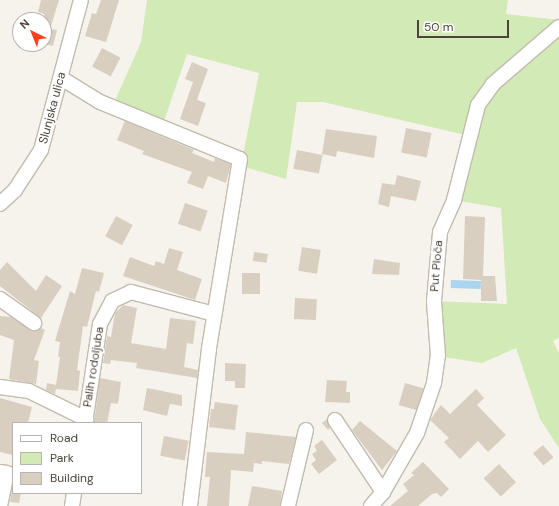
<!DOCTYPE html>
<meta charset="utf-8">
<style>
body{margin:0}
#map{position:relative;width:559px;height:506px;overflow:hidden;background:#f6f3ec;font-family:"DM Sans",sans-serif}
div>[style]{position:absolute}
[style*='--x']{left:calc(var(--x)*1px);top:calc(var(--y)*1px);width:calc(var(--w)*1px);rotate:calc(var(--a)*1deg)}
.green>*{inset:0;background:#d2eab5}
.water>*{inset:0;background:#a9d4f2;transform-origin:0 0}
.building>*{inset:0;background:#d8cfc1;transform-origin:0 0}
.roads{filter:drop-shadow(1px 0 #c2bbae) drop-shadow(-1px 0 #c2bbae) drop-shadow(0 1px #c2bbae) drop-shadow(0 -1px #c2bbae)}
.street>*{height:14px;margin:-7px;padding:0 7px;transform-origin:7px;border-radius:7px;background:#fff}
span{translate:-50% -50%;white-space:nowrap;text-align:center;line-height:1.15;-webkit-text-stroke:3.5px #fff;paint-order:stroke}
.street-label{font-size:12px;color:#4b4439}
.legend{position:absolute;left:12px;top:422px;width:130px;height:72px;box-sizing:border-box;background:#fff;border:1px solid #b7b4b0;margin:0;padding:5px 7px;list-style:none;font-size:12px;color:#4b4439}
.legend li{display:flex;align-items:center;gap:8px;height:20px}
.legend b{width:20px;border:1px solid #b7b4b0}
.north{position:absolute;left:12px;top:12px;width:40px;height:40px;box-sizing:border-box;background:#fff;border:1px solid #b7b4b0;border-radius:50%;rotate:317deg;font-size:11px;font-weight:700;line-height:16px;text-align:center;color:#4b4439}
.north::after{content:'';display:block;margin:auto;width:14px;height:18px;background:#fc3f1d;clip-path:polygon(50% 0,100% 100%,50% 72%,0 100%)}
.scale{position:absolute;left:417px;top:20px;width:92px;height:18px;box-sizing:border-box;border:2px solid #4b4439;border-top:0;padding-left:5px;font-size:12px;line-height:14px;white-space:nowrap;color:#4b4439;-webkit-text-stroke:3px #fff;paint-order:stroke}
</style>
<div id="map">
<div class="green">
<div style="clip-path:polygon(147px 0,508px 0,506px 14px,559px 20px,559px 338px,553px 341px,559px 353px,559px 448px,540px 419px,516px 348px,482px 363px,438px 356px,434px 301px,507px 304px,501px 208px,454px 200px,470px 136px,323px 102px,297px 102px,286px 179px,241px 166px,259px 73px,187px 54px,163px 124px,114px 103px,141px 42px)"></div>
</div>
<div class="water">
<div style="left:451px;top:280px;width:30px;height:8px;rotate:2deg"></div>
</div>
<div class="building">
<div style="clip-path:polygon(41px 0,59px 0,50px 29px,57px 30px,53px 46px,44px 44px,44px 14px,38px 12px)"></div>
<div style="clip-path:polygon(101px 0,119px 0,106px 42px,85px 36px,92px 13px,96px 14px)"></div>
<div style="left:102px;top:48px;width:21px;height:21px;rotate:28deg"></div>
<div style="clip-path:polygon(192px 62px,208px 69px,197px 100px,206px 103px,198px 126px,180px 119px,193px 82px,185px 79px)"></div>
<div style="clip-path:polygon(125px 121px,194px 150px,192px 153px,214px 162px,215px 158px,231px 164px,226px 183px,208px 176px,203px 189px,187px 183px,192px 172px,142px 154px,144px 151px,117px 140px)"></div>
<div style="left:406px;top:128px;width:26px;height:25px;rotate:11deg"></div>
<div style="clip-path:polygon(326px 129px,377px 136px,374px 158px,337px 151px,336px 157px,322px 154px)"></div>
<div style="left:297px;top:150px;width:26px;height:19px;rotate:11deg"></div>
<div style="clip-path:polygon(397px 175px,421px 181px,416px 201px,391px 196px,389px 207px,378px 204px,382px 183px,395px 185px)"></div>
<div style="left:185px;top:203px;width:24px;height:22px;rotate:19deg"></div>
<div style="left:116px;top:216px;width:19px;height:23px;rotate:28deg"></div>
<div style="clip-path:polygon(465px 216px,485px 217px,483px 276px,495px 276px,497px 301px,481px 301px,481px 280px,463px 279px)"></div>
<div style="left:302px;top:247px;width:19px;height:24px;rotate:9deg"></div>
<div style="clip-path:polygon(169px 248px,183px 252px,177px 270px,202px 279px,195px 300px,123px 276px,130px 257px,154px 266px,156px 261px,164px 264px)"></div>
<div style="left:254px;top:252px;width:14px;height:9px;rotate:8deg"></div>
<div style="clip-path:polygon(374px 259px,400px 263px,399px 275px,372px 274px)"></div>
<div style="clip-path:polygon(7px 262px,36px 291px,46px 275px,62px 286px,41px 318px,0 286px,0 270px)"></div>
<div style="clip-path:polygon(82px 268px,104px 273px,99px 292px,96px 291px,87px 327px,83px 326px,77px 370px,80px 371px,78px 391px,56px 389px,55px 394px,46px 390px,47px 383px,56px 385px,60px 357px,58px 357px,60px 342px,55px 341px,70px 291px,75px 294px)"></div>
<div style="left:242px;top:273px;width:18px;height:21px"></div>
<div style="left:295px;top:298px;width:22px;height:21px;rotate:3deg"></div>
<div style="clip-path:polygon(123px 305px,137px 308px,131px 343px,166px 349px,170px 318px,196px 321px,193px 344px,187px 343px,184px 367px,198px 370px,197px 378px,136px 368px,137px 363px,111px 360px,110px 364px,103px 363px,107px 336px,111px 337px,115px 313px)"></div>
<div style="clip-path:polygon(0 316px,11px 317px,33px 331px,41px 328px,45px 330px,34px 360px,39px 361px,36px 384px,9px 379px,14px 340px,0 335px)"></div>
<div style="clip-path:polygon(225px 363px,246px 364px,245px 388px,235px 388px,235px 381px,225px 381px)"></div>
<div style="clip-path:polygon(100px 378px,121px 382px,118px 404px,111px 403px,107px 423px,94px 423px)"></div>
<div style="clip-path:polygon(327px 380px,347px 381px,346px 392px,350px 392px,350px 403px,325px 402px)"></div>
<div style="left:405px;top:383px;width:19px;height:23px;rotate:16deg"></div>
<div style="clip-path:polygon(147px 388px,182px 395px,182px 406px,170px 404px,167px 416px,143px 410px)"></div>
<div style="clip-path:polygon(476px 389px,484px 398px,477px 405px,506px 435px,488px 452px,478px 441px,460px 459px,444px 442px,449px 438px,430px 420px,441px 405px,450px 414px)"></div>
<div style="clip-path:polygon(0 398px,32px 407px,28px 423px,13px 423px,13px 455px,0 452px)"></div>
<div style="clip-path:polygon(215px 402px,238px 405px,235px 430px,209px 427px,211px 409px,214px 409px)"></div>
<div style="clip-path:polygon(327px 419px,330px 428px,328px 430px,322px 423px)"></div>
<div style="clip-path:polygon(360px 421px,397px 451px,382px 470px,352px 430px)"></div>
<div style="clip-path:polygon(246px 432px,296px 437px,289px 464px,262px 461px,262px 464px,254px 463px,253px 472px,231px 470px,229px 506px,207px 506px,210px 477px,205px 477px,207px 452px,244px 454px)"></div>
<div style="left:164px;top:436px;width:25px;height:20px;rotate:11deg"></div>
<div style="clip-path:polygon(322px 440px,337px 460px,319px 474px,311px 464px,316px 460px,312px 454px,317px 451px,314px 446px)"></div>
<div style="left:543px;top:445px;width:16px;height:13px;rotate:50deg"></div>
<div style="clip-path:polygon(423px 462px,449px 489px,441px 497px,437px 493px,432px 494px,418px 506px,390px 506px,408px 491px,403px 484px,414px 475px,411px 473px)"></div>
<div style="left:499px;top:464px;width:25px;height:21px;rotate:47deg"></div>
<div style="clip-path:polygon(252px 486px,282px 491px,280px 506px,248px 506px)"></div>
<div style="clip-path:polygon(12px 490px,13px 493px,21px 493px,19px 503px,10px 502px)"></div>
</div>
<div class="roads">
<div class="street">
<div style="--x:61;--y:78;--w:46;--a:31.6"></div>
<div style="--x:100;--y:102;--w:151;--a:22.2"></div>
<div style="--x:240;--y:159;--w:193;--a:99.3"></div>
<div style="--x:209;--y:349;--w:158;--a:96.9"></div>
<div style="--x:0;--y:204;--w:21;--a:-43"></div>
<div style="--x:15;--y:190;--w:48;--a:-57"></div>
<div style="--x:41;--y:150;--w:155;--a:-75.1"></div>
<div style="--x:0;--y:299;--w:42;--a:35.2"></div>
<div style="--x:0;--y:387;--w:29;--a:8"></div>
<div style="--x:29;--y:391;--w:64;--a:26.2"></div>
<div style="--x:335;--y:420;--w:87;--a:56.3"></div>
<div style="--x:85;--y:423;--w:100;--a:-81.4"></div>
<div style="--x:100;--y:324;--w:26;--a:-62"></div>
<div style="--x:112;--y:301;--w:21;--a:-25"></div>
<div style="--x:131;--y:292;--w:86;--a:14.8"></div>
<div style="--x:0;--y:472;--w:7;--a:8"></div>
<div style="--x:7;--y:473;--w:34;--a:102"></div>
<div style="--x:72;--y:506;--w:13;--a:-81"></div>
<div style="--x:288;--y:506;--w:78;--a:-76.7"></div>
<div style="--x:371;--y:506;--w:18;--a:-49"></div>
<div style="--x:383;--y:492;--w:68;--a:-60"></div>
<div style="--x:417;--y:433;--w:53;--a:-71.2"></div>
<div style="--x:434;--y:383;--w:27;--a:-82"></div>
<div style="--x:438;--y:356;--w:55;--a:-94.2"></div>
<div style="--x:434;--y:301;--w:69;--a:-85"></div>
<div style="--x:440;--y:232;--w:35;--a:-66"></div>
<div style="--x:454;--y:200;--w:98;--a:-75.8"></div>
<div style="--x:478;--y:105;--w:26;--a:-54"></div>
<div style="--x:493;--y:84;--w:87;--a:-40.8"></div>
</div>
</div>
<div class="street-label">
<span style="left:53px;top:108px;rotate:-75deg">Slunjska ulica</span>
<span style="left:437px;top:266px;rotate:-85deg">Put Ploča</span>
<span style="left:94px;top:367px;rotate:-81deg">Palih rodoljuba</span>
</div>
<ul class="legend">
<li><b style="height:5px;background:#fff"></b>Road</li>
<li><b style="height:11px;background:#d2eab5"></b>Park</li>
<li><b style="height:11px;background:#d8cfc1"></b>Building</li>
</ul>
<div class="north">N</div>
<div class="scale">50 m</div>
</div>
